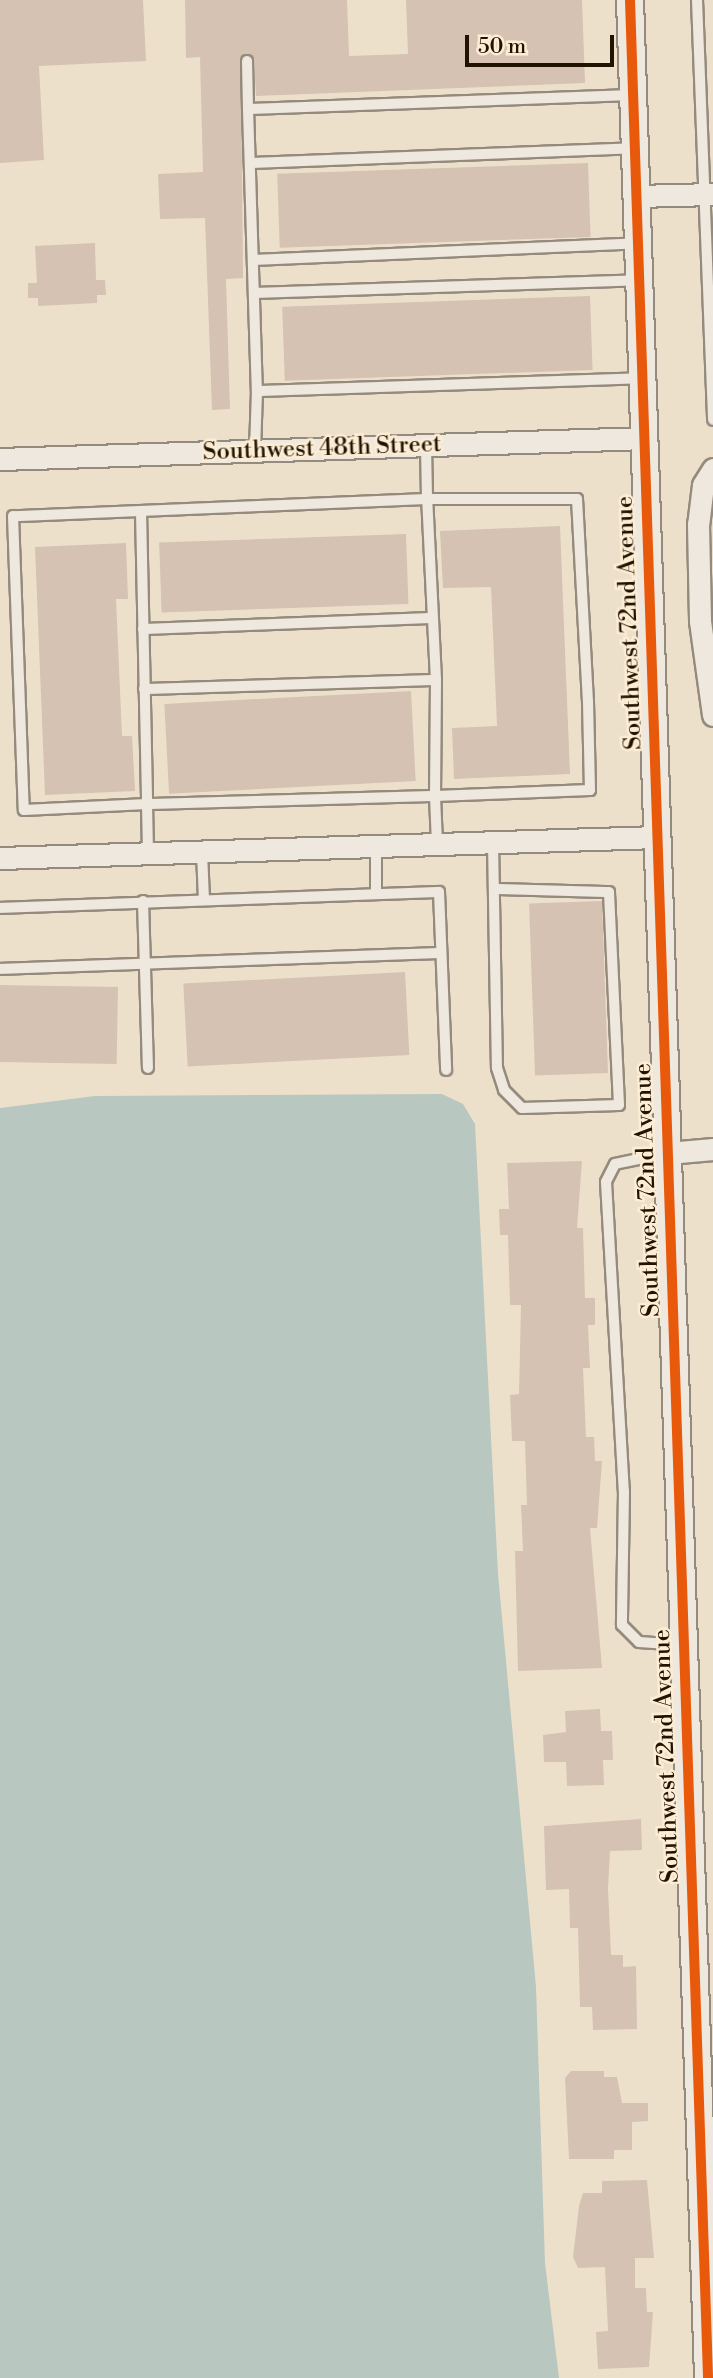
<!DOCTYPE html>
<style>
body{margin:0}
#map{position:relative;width:713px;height:2378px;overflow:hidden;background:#ede0cb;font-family:"Libre Bodoni",serif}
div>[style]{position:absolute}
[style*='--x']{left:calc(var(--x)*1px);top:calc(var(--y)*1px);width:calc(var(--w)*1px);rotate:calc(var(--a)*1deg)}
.water>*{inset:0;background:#b8c7bf}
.building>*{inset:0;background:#d5c2b2;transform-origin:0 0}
.roads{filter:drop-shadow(2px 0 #948b7d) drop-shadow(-2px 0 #948b7d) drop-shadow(0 2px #948b7d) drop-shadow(0 -2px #948b7d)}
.service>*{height:10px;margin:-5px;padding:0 5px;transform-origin:5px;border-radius:5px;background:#efe8de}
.minor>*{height:21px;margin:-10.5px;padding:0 10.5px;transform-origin:10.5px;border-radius:10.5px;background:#efe8de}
.tertiary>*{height:26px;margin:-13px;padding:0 13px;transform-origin:13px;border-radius:13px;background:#efe8de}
.cycleway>*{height:10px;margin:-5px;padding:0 5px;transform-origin:5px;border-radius:5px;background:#e8590c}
span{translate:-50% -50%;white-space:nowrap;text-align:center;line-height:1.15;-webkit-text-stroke:5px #fcedd4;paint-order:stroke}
.street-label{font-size:24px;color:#211302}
.scale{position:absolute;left:465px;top:35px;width:149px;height:32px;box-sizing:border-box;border:4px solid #211302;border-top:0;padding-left:9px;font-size:21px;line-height:24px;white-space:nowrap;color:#211302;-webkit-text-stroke:5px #fcedd4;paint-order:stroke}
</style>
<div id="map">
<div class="water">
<div style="clip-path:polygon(442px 1094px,463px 1104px,475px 1124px,498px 1574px,536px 1987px,545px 2263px,559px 2378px,0 2378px,0 1108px,95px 1096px)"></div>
</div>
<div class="building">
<div style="clip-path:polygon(0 0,143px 0,146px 61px,39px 66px,44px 160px,0 163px)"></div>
<div style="clip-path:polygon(185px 0,347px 0,349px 56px,408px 54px,406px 0,582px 0,585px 83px,256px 96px,254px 58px,241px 57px,243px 278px,226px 279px,230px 409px,212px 410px,205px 218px,160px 219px,158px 174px,203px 172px,200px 57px,186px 58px)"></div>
<div style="left:588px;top:163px;width:74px;height:311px;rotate:88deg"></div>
<div style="clip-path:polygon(95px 243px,96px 280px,105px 280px,106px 295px,97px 295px,97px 303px,38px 306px,38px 298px,28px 298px,28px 283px,37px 283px,35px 246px)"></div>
<div style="left:590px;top:296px;width:74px;height:308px;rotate:88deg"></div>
<div style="clip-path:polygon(560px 526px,570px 774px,454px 779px,452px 728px,497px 726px,491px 587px,443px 588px,440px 531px)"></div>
<div style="left:406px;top:534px;width:70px;height:247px;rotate:88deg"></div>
<div style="clip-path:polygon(126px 543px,128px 599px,116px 599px,122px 736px,132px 736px,135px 791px,45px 795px,35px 547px)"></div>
<div style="left:411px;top:691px;width:90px;height:247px;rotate:87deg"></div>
<div style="left:602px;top:901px;width:172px;height:73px;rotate:88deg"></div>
<div style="left:405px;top:972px;width:83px;height:222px;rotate:87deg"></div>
<div style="left:118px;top:987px;width:77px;height:118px;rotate:91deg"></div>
<div style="clip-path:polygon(582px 1161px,577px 1228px,583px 1228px,585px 1298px,595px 1298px,595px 1325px,588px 1325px,590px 1368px,583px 1368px,586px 1437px,594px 1437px,595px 1461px,602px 1461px,597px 1528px,590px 1528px,602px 1668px,518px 1671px,515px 1551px,523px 1551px,521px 1505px,527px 1505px,525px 1441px,512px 1441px,510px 1395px,519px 1394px,521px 1305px,510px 1305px,508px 1235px,500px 1235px,499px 1209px,509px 1209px,507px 1163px)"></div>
<div style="clip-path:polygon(600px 1709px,601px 1731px,612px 1731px,613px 1760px,603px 1760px,604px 1785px,567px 1786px,566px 1762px,544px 1762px,543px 1735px,566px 1732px,565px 1711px)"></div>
<div style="clip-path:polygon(641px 1819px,642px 1850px,610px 1851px,608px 1888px,611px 1955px,623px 1955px,623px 1967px,636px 1966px,637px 2029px,593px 2030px,592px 2007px,580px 2007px,578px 1928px,570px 1928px,569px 1889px,546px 1890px,544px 1826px)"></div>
<div style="clip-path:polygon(571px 2071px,604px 2071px,604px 2077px,617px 2077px,622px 2103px,648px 2103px,648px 2121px,632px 2122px,632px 2150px,614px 2150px,614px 2159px,569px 2159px,565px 2078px)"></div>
<div style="clip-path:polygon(647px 2180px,654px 2258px,635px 2258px,635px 2288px,646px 2288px,647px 2312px,653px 2312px,649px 2367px,598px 2369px,596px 2332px,608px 2331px,605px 2267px,578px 2268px,573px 2257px,579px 2206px,583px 2193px,602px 2193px,602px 2181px)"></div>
</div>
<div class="roads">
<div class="service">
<div style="--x:697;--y:0;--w:420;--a:87.8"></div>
<div style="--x:247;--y:61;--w:48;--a:88.8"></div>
<div style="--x:633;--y:95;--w:385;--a:177.9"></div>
<div style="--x:248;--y:109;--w:282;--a:88.2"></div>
<div style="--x:257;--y:391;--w:386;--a:-1.9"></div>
<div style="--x:250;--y:163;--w:385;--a:-2.2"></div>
<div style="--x:253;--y:260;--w:386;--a:-2.5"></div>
<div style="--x:254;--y:293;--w:385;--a:-1.9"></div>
<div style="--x:426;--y:446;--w:53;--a:88.9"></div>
<div style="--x:427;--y:499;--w:150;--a:0"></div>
<div style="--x:577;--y:499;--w:203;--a:86.9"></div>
<div style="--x:588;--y:702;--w:88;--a:88.7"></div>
<div style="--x:590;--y:790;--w:155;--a:177.8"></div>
<div style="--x:435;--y:796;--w:48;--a:87.6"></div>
<div style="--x:255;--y:451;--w:60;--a:-88.1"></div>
<div style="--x:141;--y:511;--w:293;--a:88.8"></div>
<div style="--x:147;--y:804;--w:288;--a:-1.6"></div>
<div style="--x:435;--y:796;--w:116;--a:-89.5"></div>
<div style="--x:436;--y:680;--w:181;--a:-92.8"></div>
<div style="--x:427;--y:499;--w:414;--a:177.6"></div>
<div style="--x:13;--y:516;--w:294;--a:87.9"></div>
<div style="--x:24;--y:810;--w:123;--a:-2.8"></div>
<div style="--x:147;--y:804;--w:49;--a:88.8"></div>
<div style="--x:143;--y:629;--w:289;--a:-2.2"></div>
<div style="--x:144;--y:689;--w:292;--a:-1.8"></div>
<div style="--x:493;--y:842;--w:226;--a:89"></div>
<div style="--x:497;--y:1068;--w:23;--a:72"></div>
<div style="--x:504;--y:1090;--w:25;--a:45"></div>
<div style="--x:522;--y:1108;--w:97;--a:-1.8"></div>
<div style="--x:619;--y:1105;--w:213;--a:-92.7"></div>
<div style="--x:609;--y:892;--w:115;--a:-178.5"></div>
<div style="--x:376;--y:846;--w:48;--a:90"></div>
<div style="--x:202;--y:852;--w:48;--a:87.6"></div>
<div style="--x:143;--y:901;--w:167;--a:88.3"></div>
<div style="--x:0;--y:908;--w:439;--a:-2.1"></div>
<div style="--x:439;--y:892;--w:178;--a:87.7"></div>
<div style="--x:0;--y:969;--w:441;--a:-2.1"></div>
<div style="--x:668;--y:1153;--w:54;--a:168.3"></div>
<div style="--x:615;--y:1164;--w:20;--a:117"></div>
<div style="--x:606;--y:1182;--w:310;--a:86.7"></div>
<div style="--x:624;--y:1491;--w:134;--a:90.9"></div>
<div style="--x:622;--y:1625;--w:24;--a:45"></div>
<div style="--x:639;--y:1642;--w:45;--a:3.8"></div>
</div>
<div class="minor">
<div style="--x:637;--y:196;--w:76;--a:-1.5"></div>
<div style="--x:0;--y:459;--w:645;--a:-1.86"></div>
<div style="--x:713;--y:469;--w:19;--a:122"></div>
<div style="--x:703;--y:485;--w:39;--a:97"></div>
<div style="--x:698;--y:524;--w:97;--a:88.8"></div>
<div style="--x:700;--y:621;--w:95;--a:82.1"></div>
<div style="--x:0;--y:858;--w:658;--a:-1.83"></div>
<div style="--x:668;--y:1153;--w:45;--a:-5.1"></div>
</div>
<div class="tertiary">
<div style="--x:630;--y:0;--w:2379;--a:88.12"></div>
</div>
</div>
<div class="cycleway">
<div style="--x:630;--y:0;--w:2379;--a:88.12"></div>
</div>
<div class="street-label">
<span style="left:322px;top:449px;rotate:-2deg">Southwest 48th Street</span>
<span style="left:630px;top:623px;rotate:-92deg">Southwest 72nd Avenue</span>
<span style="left:648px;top:1190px;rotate:-92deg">Southwest 72nd Avenue</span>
<span style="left:667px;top:1756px;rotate:-92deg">Southwest 72nd Avenue</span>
</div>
<div class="scale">50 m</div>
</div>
